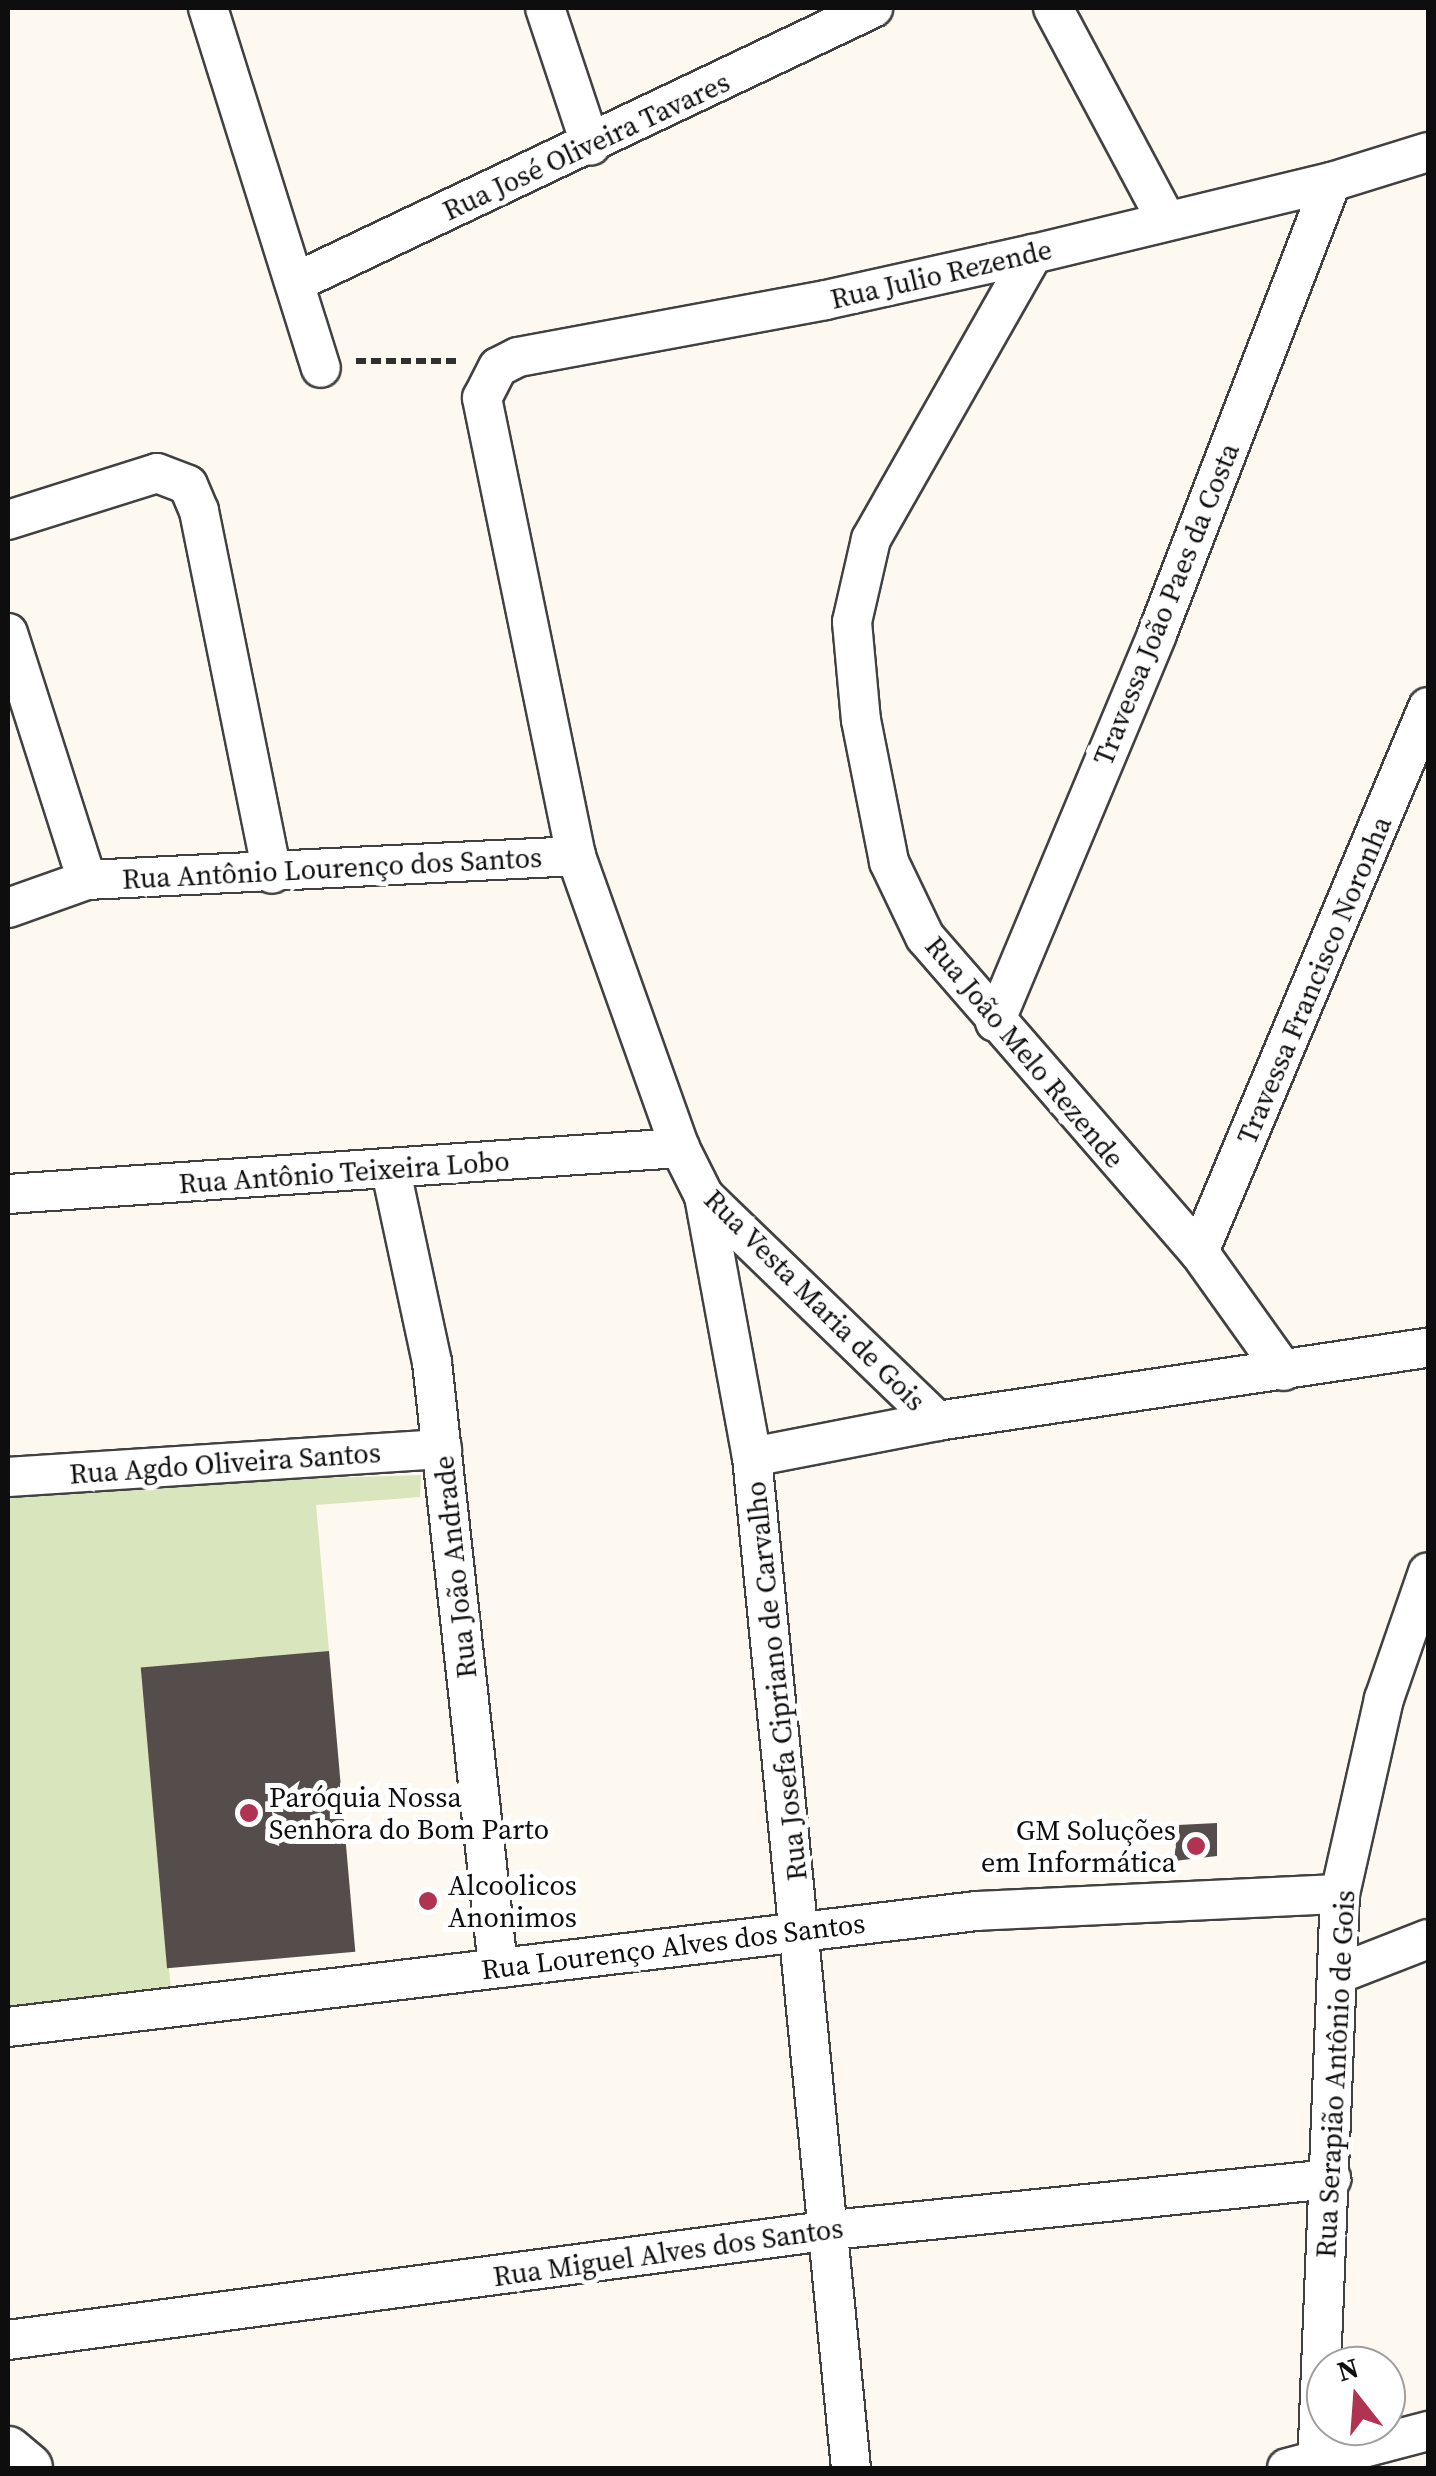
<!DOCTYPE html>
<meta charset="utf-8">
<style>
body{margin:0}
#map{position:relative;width:1436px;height:2476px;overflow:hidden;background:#fdf8f0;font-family:"Source Serif 4",serif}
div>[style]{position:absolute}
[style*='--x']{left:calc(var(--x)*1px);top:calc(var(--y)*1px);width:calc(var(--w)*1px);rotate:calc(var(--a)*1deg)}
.green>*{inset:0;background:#d9e5bd}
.building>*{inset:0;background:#554d4b;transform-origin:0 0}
.path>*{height:6px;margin-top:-3px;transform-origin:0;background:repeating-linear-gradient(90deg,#303030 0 10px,transparent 0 15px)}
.roads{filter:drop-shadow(2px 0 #414141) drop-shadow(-2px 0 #414141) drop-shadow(0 2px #414141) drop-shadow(0 -2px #414141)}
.minor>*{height:38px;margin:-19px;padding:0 19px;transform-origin:19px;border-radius:19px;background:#fff}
.tertiary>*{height:48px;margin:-24px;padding:0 24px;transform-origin:24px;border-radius:24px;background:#fff}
.dots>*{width:28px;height:28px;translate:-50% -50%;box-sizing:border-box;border:5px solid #fff;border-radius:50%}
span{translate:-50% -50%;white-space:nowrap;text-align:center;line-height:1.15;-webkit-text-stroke:10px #fff;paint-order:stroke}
.street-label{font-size:28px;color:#0e0e0e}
.poi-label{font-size:28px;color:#0e0e0e}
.left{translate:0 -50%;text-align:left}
.right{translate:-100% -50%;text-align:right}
.frame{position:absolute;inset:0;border:10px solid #0e0e0e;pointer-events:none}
.north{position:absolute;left:1306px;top:2346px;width:100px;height:100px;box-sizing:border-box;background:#fff;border:2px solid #9f9f9f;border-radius:50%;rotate:343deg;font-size:28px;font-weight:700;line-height:40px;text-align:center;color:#0e0e0e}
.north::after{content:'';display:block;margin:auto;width:35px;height:45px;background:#b03452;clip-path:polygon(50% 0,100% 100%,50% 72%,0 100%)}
</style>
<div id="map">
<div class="green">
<div style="clip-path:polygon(421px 1475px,420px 1497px,316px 1505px,329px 1651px,141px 1674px,171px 1990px,8px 2012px,8px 1488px)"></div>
</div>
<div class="building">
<div style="left:329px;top:1651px;width:302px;height:189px;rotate:85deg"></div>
<div style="clip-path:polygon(1217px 1823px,1217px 1856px,1174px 1861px,1178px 1825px)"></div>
</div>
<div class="path">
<div style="--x:356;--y:361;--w:102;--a:0"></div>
</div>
<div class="roads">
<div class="minor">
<div style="--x:208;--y:8;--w:377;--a:72.6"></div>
<div style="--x:545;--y:8;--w:145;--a:71.6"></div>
<div style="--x:1053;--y:8;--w:240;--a:61.9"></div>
<div style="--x:1428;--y:152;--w:102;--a:162.8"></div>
<div style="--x:1331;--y:182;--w:307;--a:166.4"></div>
<div style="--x:1033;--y:254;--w:212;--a:167.5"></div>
<div style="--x:826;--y:300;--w:313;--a:169.5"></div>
<div style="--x:518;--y:357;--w:22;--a:153"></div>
<div style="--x:498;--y:367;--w:35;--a:117"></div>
<div style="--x:482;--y:398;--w:468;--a:78.4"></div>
<div style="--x:576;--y:856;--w:310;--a:70.4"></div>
<div style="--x:680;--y:1148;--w:54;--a:63.4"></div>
<div style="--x:704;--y:1196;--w:324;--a:44"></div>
<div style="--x:937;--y:1421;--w:496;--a:-8.5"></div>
<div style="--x:1033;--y:254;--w:328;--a:119.6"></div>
<div style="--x:871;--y:539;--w:85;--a:102.9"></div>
<div style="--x:852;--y:622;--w:98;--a:84.8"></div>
<div style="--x:861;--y:720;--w:145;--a:78.8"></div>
<div style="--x:889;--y:862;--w:83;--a:64.4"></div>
<div style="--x:925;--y:937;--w:417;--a:49"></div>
<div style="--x:1199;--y:1252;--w:146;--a:54.5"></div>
<div style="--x:296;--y:282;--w:639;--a:-25.4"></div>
<div style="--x:8;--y:520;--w:156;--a:-17.5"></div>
<div style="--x:157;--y:473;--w:33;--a:21"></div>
<div style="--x:188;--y:485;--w:28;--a:67"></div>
<div style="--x:199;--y:511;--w:370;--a:78.6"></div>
<div style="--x:8;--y:633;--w:259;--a:72.3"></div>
<div style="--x:8;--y:908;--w:84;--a:-19.5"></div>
<div style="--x:87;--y:880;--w:490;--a:-2.8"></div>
<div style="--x:995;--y:1022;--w:420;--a:-67.3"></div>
<div style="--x:1157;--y:634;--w:484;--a:-68.9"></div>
<div style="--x:391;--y:1171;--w:195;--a:77.9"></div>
<div style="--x:432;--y:1362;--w:609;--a:83.77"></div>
<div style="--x:8;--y:1194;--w:674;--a:-3.92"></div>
<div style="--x:704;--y:1196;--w:265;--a:79.6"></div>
<div style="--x:752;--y:1457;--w:1016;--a:84.41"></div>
<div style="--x:1199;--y:1252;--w:591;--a:-67.21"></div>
<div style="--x:752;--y:1457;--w:188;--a:-11"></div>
<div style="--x:8;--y:1477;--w:435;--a:-3.7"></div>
<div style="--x:1341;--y:1973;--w:93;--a:-21.3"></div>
<div style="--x:8;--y:2027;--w:975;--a:-6.83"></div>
<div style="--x:976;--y:1911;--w:364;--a:-2.7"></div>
<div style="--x:8;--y:2340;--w:831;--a:-7.6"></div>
<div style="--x:832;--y:2230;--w:502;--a:-5.84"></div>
<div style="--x:1287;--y:2468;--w:146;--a:-14.7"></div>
<div style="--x:1317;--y:2468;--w:574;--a:-87.71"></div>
<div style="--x:1340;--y:1894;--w:200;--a:-77.3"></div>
<div style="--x:1384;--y:1699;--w:134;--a:-70.9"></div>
</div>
<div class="tertiary">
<div style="--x:8;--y:2451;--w:26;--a:40"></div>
</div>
</div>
<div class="dots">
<div style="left:249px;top:1813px;background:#b03452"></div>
<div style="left:1196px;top:1846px;background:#b03452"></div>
<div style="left:428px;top:1901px;background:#b03452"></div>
</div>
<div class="street-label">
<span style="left:586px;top:146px;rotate:-25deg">Rua José Oliveira Tavares</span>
<span style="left:941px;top:274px;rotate:-13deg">Rua Julio Rezende</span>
<span style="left:1166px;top:604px;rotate:-68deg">Travessa João Paes da Costa</span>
<span style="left:332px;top:868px;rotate:-3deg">Rua Antônio Lourenço dos Santos</span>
<span style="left:1314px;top:980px;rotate:-67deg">Travessa Francisco Noronha</span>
<span style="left:1025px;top:1052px;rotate:50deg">Rua João Melo Rezende</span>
<span style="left:344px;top:1172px;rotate:-4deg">Rua Antônio Teixeira Lobo</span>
<span style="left:815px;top:1300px;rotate:45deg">Rua Vesta Maria de Gois</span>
<span style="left:225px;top:1463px;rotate:-4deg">Rua Agdo Oliveira Santos</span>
<span style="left:455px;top:1567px;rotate:-96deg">Rua João Andrade</span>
<span style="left:776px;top:1681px;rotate:-96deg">Rua Josefa Cipriano de Carvalho</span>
<span style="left:673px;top:1946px;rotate:-7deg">Rua Lourenço Alves dos Santos</span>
<span style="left:1335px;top:2074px;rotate:-87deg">Rua Serapião Antônio de Gois</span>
<span style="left:668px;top:2252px;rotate:-8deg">Rua Miguel Alves dos Santos</span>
</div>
<div class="poi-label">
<span class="left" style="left:269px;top:1813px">Paróquia Nossa<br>Senhora do Bom Parto</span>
<span class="right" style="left:1176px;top:1846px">GM Soluções<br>em Informática</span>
<span class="left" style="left:448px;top:1901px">Alcoolicos<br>Anonimos</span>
</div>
<div class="frame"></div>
<div class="north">N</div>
</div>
